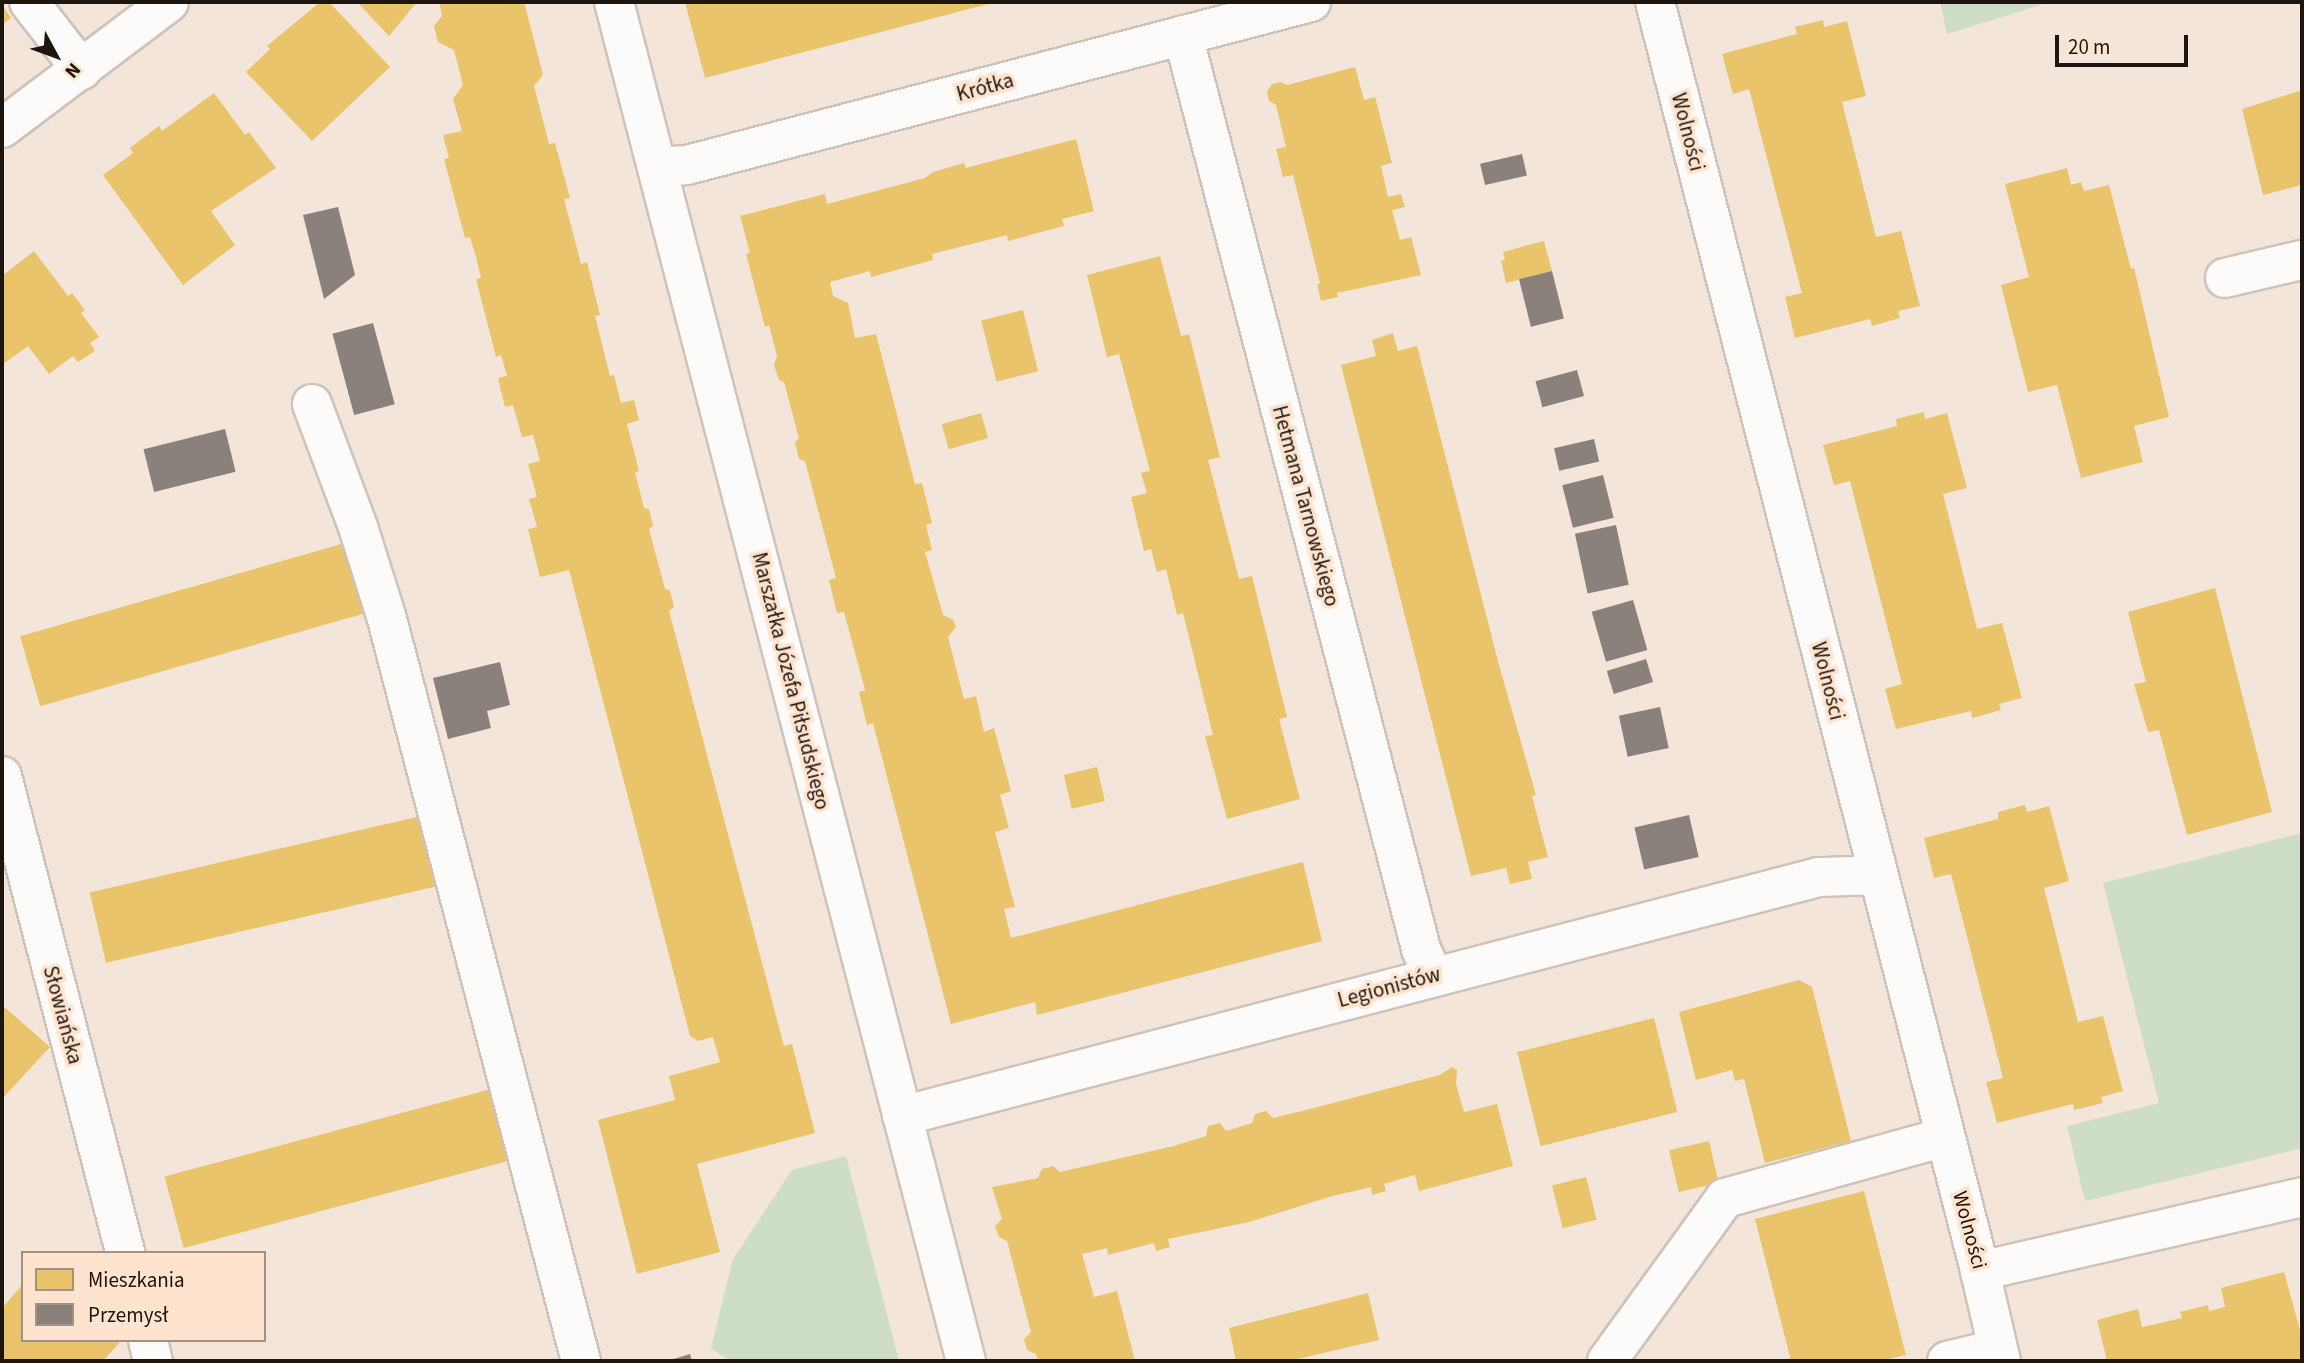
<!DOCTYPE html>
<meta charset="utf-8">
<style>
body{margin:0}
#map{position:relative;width:2304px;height:1363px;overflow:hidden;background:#f3e5d9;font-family:"Source Sans 3",sans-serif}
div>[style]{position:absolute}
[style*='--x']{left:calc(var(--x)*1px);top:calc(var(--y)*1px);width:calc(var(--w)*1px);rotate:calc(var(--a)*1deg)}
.green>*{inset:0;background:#cdddc8}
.homes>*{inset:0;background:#e9c46a;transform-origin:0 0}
.industry>*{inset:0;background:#8a817c;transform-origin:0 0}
.roads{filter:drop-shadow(2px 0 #cec3ba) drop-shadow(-2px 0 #cec3ba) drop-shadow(0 2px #cec3ba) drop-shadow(0 -2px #cec3ba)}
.minor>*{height:38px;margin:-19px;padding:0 19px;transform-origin:19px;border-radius:19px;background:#fdfbf9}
span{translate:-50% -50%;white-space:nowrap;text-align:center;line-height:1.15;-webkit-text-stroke:7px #fee4ce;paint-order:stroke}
.street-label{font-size:21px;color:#1e150e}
.frame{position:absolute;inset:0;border:4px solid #1e150e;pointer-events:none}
.legend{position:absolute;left:21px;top:1251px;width:245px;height:91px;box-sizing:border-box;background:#fee4ce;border:2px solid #a49181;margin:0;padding:9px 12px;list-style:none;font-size:21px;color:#1e150e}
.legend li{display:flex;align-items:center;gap:14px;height:35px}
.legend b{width:35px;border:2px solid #a49181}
.north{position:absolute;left:21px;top:21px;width:70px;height:70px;-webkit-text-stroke:5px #fee4ce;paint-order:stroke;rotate:131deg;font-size:19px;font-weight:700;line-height:28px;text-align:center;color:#1e150e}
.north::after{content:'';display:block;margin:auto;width:24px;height:32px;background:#1e150e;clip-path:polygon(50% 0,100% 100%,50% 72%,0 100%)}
.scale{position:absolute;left:2055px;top:35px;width:133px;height:32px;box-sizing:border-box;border:4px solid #1e150e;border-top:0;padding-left:9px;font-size:21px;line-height:24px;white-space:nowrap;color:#1e150e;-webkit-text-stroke:5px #fee4ce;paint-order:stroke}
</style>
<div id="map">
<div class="green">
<div style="clip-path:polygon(1940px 2px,2050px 2px,1947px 34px)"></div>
<div style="clip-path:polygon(2302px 833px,2302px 1148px,2085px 1201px,2067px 1126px,2159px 1103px,2103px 883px)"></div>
<div style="clip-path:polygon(846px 1156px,899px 1361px,730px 1361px,711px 1348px,733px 1259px,792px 1170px)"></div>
</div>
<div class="homes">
<div style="clip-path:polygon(320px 2px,329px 2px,390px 67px,312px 141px,246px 72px,270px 49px,267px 46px)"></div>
<div style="clip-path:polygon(357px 2px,417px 2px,389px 36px)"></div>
<div style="clip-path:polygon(439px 2px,513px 2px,514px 4px,524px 2px,543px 75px,534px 86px,549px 144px,555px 143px,570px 198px,564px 199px,581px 264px,587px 262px,600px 315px,595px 316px,610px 376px,614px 375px,621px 403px,634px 400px,639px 420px,627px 424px,639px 471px,635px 472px,644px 508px,649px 509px,653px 526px,649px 529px,665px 589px,670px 590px,674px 607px,669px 611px,784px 1046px,792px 1044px,815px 1133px,697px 1164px,720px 1252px,637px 1274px,598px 1120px,675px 1100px,669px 1076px,720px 1062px,713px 1037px,698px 1041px,690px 1036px,569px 570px,540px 577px,528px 529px,537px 527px,529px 499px,537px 497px,528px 464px,540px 461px,533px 435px,522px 437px,513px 405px,505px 407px,498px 378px,507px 376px,501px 355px,496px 357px,476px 279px,481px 278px,476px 257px,470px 237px,465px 238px,444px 159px,449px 158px,443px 135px,462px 131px,453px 99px,463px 85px,454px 50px,438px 42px,434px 26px,442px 16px)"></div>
<div style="clip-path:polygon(685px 2px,992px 2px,992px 3px,705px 78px)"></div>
<div style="clip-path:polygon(2px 5px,11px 18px,2px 25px)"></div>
<div style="clip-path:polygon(1823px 20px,1824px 27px,1847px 21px,1866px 96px,1842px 102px,1876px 237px,1901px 231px,1920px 306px,1898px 311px,1900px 318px,1872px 326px,1870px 319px,1795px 338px,1785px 297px,1802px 293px,1749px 89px,1733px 94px,1722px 54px,1797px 34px,1795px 27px)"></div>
<div style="clip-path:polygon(1355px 67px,1364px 100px,1375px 97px,1392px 163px,1381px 166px,1388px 197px,1401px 194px,1405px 207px,1392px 210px,1400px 240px,1411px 237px,1421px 275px,1337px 293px,1338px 297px,1321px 301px,1317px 284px,1320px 283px,1293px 175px,1283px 177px,1276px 149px,1286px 147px,1276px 105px,1269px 101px,1267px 92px,1272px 84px,1281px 82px,1287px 85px)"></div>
<div style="clip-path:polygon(2302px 90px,2302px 185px,2263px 195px,2242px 109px)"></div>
<div style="clip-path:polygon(214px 93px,245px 135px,249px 132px,276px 168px,211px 211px,235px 245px,183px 285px,103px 175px,133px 153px,130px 148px,159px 126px,162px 131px)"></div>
<div style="clip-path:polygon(1076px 139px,1094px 211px,1062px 219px,1064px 226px,1008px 241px,1007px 235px,932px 254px,933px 260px,871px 277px,870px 271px,830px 282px,833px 296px,848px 303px,855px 338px,876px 334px,915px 484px,922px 483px,932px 523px,926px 525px,932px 550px,925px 552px,943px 615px,953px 620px,956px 627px,948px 637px,964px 699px,976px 696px,984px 732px,994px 728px,1011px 791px,1000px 795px,1009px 828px,995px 832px,1015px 907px,1004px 909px,1011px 938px,1303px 862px,1322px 941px,1037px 1015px,1035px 1002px,951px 1024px,873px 723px,867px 725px,859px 692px,865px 690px,844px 612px,837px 613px,829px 580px,836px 578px,805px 461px,799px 459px,795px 443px,799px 438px,784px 382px,779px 380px,774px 365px,777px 356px,769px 325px,765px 327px,746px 254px,750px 253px,740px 216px,825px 194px,827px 204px,925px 178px,933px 172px,964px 163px,966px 168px)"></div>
<div style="clip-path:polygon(2067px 168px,2071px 185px,2081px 182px,2084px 191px,2109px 185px,2131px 269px,2134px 268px,2169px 417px,2134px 426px,2143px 462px,2081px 478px,2057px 385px,2028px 392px,2001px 285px,2029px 277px,2005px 184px)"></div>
<div style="clip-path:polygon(1544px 241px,1552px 271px,1506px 283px,1501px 261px,1505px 260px,1503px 252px)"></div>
<div style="clip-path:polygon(34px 251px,68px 296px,72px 293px,85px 310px,81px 313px,99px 337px,90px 343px,95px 351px,78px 362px,73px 356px,49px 374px,28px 346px,2px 365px,2px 276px)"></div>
<div style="clip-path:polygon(1160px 256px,1181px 336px,1189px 334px,1220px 457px,1208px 460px,1239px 579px,1252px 576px,1287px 717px,1279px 719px,1300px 799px,1227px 819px,1205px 736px,1213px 735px,1183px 613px,1177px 615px,1166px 569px,1157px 572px,1151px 549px,1144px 551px,1131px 497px,1147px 493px,1141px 473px,1150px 471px,1119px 354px,1107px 357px,1087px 275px)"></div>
<div style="left:1023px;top:310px;width:63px;height:43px;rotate:76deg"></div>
<div style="clip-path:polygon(1393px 333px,1398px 351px,1417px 346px,1499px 665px,1536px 795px,1532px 796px,1548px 857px,1528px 862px,1532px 879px,1510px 884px,1506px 868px,1471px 876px,1341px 365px,1376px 356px,1372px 340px)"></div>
<div style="clip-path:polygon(1924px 412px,1925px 419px,1947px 413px,1967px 488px,1943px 494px,1977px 629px,2002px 623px,2022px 698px,1999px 704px,2001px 710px,1972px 718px,1971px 711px,1896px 729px,1885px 689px,1902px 684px,1850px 481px,1834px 485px,1823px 445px,1897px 426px,1896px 419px)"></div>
<div style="left:981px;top:413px;width:26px;height:41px;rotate:74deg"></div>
<div style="left:345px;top:543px;width:73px;height:338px;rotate:74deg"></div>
<div style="clip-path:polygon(2215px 588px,2272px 812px,2187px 835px,2159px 730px,2148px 732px,2134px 684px,2146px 682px,2128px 612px)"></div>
<div style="left:1097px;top:767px;width:35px;height:34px;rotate:77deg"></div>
<div style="clip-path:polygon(2025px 805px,2027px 812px,2049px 806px,2069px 881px,2044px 888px,2078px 1022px,2103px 1016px,2123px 1091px,2101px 1097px,2103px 1103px,2074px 1110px,2073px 1104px,1997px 1123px,1986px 1082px,2003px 1078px,1951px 874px,1934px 878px,1924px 838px,1998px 819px,1998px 812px)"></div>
<div style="left:421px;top:816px;width:72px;height:340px;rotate:77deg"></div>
<div style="clip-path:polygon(1799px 980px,1812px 987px,1851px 1141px,1765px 1163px,1744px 1079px,1735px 1081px,1732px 1070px,1696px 1080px,1679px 1012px)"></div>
<div style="clip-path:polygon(2px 1005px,50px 1047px,2px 1099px)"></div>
<div style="left:1654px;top:1018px;width:97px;height:141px;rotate:76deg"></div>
<div style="clip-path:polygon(1452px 1067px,1457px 1070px,1456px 1084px,1464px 1112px,1497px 1104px,1513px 1166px,1419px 1191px,1415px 1175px,1384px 1184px,1386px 1191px,1372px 1195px,1371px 1187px,1329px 1197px,1249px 1222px,1168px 1239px,1170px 1247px,1156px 1251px,1154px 1243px,1108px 1255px,1107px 1248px,1082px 1254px,1094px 1297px,1117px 1291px,1135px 1361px,1038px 1361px,1036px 1354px,1027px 1350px,1024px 1339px,1031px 1332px,1007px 1241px,999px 1237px,995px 1226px,1002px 1219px,992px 1187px,1038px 1178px,1042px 1169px,1053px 1166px,1060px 1172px,1174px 1146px,1206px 1136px,1208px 1126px,1220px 1123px,1226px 1131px,1252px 1123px,1255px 1114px,1266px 1111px,1273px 1118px,1306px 1110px,1440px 1075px)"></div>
<div style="left:491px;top:1089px;width:74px;height:338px;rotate:75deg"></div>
<div style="left:1709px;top:1141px;width:43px;height:41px;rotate:77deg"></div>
<div style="left:1586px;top:1177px;width:44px;height:35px;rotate:76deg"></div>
<div style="clip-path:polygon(1864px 1191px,1906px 1355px,1880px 1361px,1791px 1361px,1755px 1219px)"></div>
<div style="clip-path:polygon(2284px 1272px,2302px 1337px,2302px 1361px,2107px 1361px,2097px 1320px,2138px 1309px,2142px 1327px,2182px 1318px,2180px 1312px,2208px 1305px,2209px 1311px,2225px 1307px,2221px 1288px)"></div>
<div style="clip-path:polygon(23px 1284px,23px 1340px,122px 1340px,103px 1361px,5px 1361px,2px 1358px,2px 1308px)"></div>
<div style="clip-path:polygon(1368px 1293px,1379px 1340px,1289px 1361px,1236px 1361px,1229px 1328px)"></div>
</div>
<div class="industry">
<div style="left:1522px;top:154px;width:22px;height:43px;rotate:77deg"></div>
<div style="clip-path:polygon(338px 207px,355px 275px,324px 299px,303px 215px)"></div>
<div style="left:1552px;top:271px;width:49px;height:34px;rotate:76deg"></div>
<div style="left:373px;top:323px;width:84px;height:42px;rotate:75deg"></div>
<div style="left:1577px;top:370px;width:27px;height:43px;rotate:75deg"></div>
<div style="left:225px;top:429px;width:44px;height:84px;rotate:76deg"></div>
<div style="left:1594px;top:439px;width:23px;height:41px;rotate:77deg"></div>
<div style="left:1603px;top:475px;width:44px;height:42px;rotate:76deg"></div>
<div style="left:1616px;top:525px;width:61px;height:42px;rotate:78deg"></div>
<div style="left:1633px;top:600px;width:52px;height:43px;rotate:74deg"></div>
<div style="left:1646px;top:659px;width:24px;height:41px;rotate:73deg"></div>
<div style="clip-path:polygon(500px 662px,510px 705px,487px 711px,491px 728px,448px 739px,433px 678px)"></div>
<div style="left:1660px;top:707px;width:42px;height:42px;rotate:78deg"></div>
<div style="left:1689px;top:815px;width:43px;height:56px;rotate:77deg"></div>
<div style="clip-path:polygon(690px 1354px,692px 1361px,667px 1361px)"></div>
</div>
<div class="roads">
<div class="minor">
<div style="--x:29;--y:2;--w:86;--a:52.1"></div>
<div style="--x:614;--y:2;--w:1404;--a:75.48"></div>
<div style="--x:1655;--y:2;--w:1310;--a:75.63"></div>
<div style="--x:1980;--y:1271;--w:92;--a:76.9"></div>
<div style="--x:1183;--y:35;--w:944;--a:75.4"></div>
<div style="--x:1421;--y:949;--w:30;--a:66"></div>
<div style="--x:2;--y:128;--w:209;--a:-37"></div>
<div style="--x:658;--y:167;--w:29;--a:-4"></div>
<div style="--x:687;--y:165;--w:645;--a:-14.64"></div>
<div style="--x:2225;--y:278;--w:79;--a:-13.2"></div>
<div style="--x:312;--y:404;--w:131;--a:69.5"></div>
<div style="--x:358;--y:527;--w:96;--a:72.5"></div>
<div style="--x:387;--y:619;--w:767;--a:75.35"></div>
<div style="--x:2;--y:776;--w:493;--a:75.5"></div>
<div style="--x:902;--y:1116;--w:948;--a:-14.61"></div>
<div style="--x:1819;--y:877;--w:59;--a:-1.9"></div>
<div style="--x:1980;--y:1271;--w:330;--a:-12.9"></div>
<div style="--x:148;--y:1340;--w:22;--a:77"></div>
<div style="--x:1607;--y:1361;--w:201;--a:-54.1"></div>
<div style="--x:1725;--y:1198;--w:228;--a:-15.5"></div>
<div style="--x:1947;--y:1361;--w:51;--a:-13.5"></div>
</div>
</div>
<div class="street-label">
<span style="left:985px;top:87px;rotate:-15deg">Krótka</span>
<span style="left:1688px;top:132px;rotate:76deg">Wolności</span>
<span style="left:1306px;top:506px;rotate:75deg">Hetmana Tarnowskiego</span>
<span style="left:791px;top:681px;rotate:76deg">Marszałka Józefa Piłsudskiego</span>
<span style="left:1828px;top:681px;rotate:76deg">Wolności</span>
<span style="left:1389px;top:987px;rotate:-15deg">Legionistów</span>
<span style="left:63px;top:1015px;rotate:75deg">Słowiańska</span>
<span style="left:1970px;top:1230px;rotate:75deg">Wolności</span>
</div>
<div class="frame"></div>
<ul class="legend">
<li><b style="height:19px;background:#e9c46a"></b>Mieszkania</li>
<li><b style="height:19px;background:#8a817c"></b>Przemysł</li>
</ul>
<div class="north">N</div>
<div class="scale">20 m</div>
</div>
